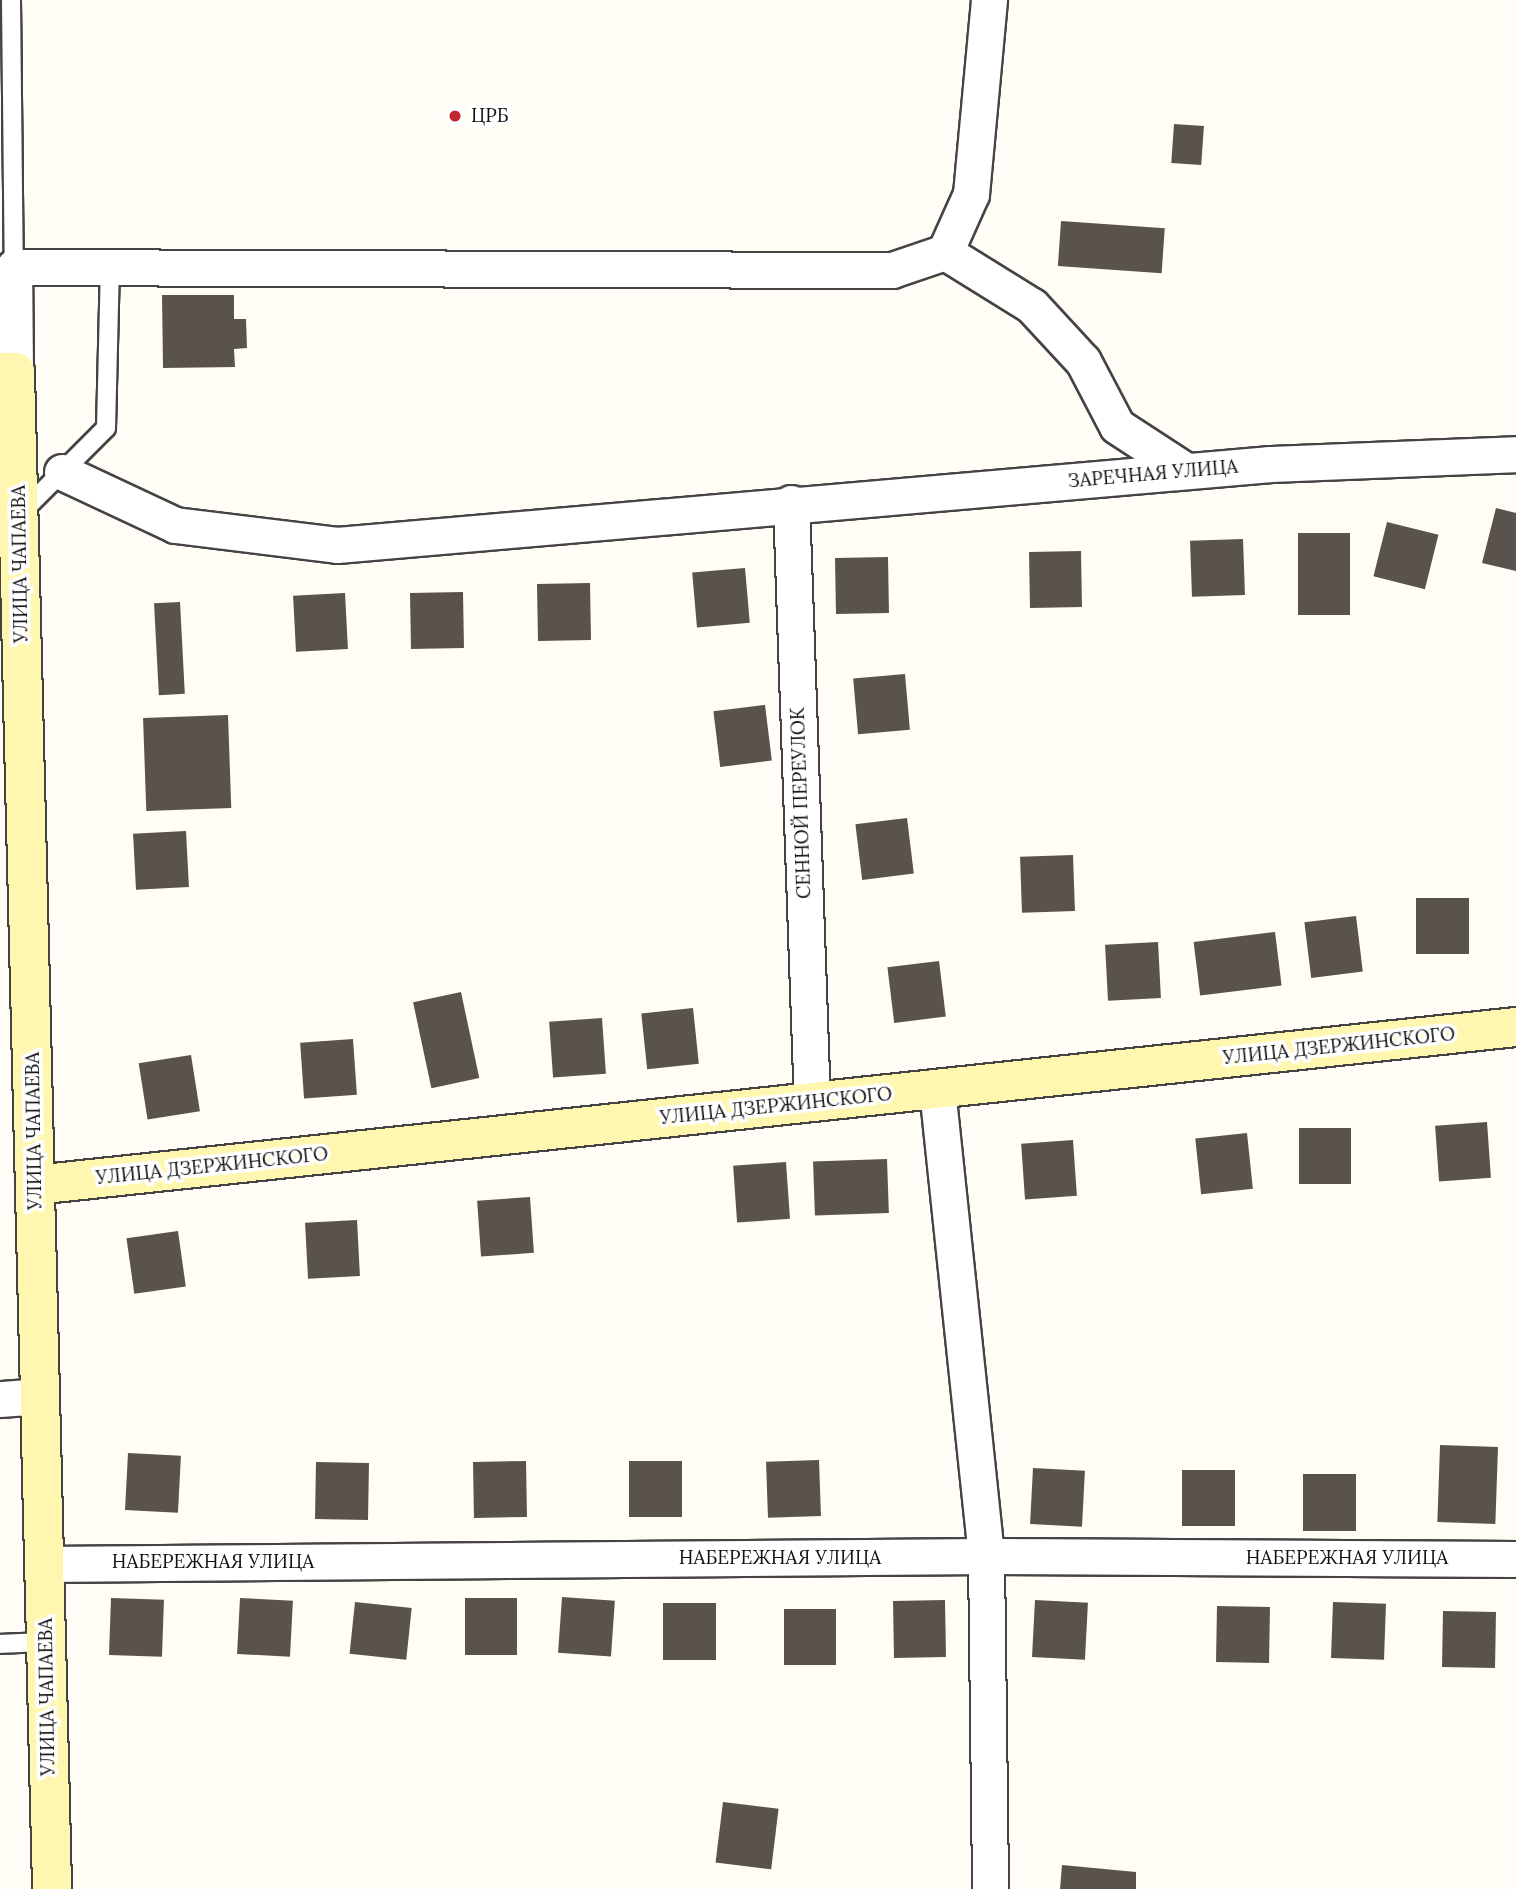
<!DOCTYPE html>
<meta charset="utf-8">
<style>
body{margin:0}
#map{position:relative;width:1516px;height:1889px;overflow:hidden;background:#fffdf5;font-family:Lora,serif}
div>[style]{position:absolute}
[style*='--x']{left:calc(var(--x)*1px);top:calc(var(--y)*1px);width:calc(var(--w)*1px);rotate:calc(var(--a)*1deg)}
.building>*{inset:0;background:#5a524d;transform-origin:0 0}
.roads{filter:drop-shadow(2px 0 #444) drop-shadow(-2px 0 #444) drop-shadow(0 2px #444) drop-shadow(0 -2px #444)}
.lane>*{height:18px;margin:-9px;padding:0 9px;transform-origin:9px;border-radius:9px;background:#fff}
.street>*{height:35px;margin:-17.5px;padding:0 17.5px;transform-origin:17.5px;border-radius:17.5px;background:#fff}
.secondary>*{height:38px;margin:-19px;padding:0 19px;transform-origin:19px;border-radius:19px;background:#fff6b0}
.dots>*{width:19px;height:19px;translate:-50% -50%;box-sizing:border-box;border:4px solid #fff;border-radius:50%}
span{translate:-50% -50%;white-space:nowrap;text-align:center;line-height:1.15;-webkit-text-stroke:7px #fff;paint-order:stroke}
.poi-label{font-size:19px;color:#111}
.left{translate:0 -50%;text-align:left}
.street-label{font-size:19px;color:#111}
</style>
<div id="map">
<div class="building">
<div style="left:1174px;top:124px;width:30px;height:39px;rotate:4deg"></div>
<div style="left:1061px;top:221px;width:104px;height:45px;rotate:4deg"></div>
<div style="clip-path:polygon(162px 295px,234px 295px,234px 319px,246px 319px,247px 348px,234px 349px,235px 367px,163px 368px)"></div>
<div style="clip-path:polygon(1496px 508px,1516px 513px,1516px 571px,1482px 563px)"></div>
<div style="left:1387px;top:522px;width:53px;height:56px;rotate:14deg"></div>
<div style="left:1298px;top:533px;width:52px;height:82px"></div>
<div style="left:1243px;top:539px;width:56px;height:53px;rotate:88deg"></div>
<div style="left:1081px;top:551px;width:56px;height:52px;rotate:89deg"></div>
<div style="left:888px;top:557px;width:56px;height:53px;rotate:89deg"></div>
<div style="left:745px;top:568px;width:55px;height:53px;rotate:85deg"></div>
<div style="left:590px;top:583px;width:57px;height:53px;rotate:89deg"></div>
<div style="left:463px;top:592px;width:56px;height:53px;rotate:89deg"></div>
<div style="left:345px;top:593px;width:56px;height:52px;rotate:87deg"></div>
<div style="left:180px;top:602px;width:92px;height:26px;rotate:87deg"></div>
<div style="left:905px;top:674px;width:56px;height:52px;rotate:85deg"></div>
<div style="left:765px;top:705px;width:56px;height:52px;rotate:83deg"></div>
<div style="left:228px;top:715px;width:93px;height:85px;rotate:88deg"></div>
<div style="left:907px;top:818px;width:56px;height:52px;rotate:83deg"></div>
<div style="left:186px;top:831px;width:56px;height:53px;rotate:87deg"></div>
<div style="left:1073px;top:855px;width:56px;height:53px;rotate:88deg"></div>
<div style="left:1416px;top:898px;width:53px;height:56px"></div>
<div style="left:1356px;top:916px;width:56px;height:52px;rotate:83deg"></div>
<div style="left:1275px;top:932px;width:54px;height:82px;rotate:83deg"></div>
<div style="left:1158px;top:942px;width:56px;height:53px;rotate:87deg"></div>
<div style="left:939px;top:961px;width:56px;height:52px;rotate:83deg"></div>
<div style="left:461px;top:992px;width:88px;height:49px;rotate:78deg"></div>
<div style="left:693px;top:1008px;width:56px;height:52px;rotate:84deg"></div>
<div style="left:602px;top:1018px;width:56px;height:53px;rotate:86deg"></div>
<div style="left:353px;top:1039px;width:56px;height:53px;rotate:86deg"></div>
<div style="left:191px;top:1055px;width:57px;height:53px;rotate:81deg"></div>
<div style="left:1487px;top:1122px;width:56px;height:52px;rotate:86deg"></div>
<div style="left:1299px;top:1128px;width:52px;height:56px"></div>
<div style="left:1247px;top:1133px;width:56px;height:52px;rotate:84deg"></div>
<div style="left:1073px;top:1140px;width:56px;height:52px;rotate:86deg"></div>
<div style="left:887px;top:1159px;width:54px;height:74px;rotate:88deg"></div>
<div style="left:786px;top:1162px;width:57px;height:53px;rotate:86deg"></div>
<div style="left:530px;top:1197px;width:56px;height:53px;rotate:86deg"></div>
<div style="left:357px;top:1220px;width:56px;height:52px;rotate:87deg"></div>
<div style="left:178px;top:1231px;width:56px;height:52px;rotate:82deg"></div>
<div style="left:1498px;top:1447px;width:77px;height:58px;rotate:92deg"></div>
<div style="left:128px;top:1453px;width:53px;height:57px;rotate:3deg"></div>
<div style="left:819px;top:1460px;width:56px;height:53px;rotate:88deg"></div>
<div style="left:526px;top:1461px;width:56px;height:53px;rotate:89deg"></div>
<div style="left:682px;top:1461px;width:56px;height:53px;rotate:90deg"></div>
<div style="left:316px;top:1462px;width:53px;height:57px;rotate:1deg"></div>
<div style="left:1033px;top:1468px;width:52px;height:56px;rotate:3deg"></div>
<div style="left:1182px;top:1470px;width:53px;height:56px"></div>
<div style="left:1356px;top:1474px;width:57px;height:53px;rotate:90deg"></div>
<div style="left:562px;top:1597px;width:53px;height:56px;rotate:4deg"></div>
<div style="left:111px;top:1598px;width:53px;height:57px;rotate:2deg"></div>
<div style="left:240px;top:1598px;width:53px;height:56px;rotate:3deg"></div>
<div style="left:465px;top:1598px;width:52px;height:57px"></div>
<div style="left:945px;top:1600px;width:57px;height:52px;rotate:89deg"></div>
<div style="left:1035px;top:1600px;width:53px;height:57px;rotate:3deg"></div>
<div style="left:355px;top:1602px;width:57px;height:52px;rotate:6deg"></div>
<div style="left:1333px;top:1602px;width:53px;height:56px;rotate:2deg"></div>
<div style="left:663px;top:1603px;width:53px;height:57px"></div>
<div style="left:1217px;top:1606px;width:53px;height:56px;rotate:1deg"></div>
<div style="left:784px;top:1609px;width:52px;height:56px"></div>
<div style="left:1443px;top:1611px;width:53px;height:56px;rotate:1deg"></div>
<div style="left:723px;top:1802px;width:56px;height:61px;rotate:7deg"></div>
<div style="clip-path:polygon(1062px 1865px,1136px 1872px,1136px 1889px,1060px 1889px)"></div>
</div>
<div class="roads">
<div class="lane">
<div style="--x:11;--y:0;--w:267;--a:89.4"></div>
<div style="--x:21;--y:513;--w:120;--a:-45"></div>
<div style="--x:106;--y:428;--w:161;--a:-88.6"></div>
<div style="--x:0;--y:1644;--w:46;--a:-2.5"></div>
</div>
<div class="street">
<div style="--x:945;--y:252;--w:102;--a:31.8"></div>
<div style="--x:1032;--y:306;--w:75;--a:47.2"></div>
<div style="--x:1083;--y:361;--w:73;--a:62.4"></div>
<div style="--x:1117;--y:426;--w:82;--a:33.1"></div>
<div style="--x:15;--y:372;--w:105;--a:-90.5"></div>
<div style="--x:14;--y:267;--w:878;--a:0.2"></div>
<div style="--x:892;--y:270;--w:56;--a:-18.8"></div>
<div style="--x:945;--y:252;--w:64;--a:-65.9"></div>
<div style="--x:971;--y:194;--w:195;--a:-84.7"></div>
<div style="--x:62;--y:472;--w:125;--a:25.1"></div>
<div style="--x:175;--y:525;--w:163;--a:7"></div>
<div style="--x:337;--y:545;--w:937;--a:-4.96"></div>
<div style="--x:1270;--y:464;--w:246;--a:-2.3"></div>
<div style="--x:791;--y:503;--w:600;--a:88"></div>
<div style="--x:937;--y:1089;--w:470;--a:84"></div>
<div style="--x:986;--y:1556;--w:333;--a:89.3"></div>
<div style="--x:0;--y:1399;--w:40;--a:-4.3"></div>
<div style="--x:44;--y:1564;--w:942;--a:-0.49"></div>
<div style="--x:986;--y:1556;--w:530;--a:0.32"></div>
</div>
<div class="secondary">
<div style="--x:0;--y:372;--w:15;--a:0"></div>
<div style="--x:15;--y:372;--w:1517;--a:88.6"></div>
<div style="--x:35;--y:1185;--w:1489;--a:-6.09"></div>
</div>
</div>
<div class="dots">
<div style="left:455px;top:116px;background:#c4262e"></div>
</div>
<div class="poi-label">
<span class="left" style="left:471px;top:116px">ЦРБ</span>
</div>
<div class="street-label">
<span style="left:1153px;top:474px;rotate:-5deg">ЗАРЕЧНАЯ УЛИЦА</span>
<span style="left:20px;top:564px;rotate:-91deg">УЛИЦА ЧАПАЕВА</span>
<span style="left:801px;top:803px;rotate:-92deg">СЕННОЙ ПЕРЕУЛОК</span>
<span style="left:1339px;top:1046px;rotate:-6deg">УЛИЦА ДЗЕРЖИНСКОГО</span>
<span style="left:776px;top:1106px;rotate:-6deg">УЛИЦА ДЗЕРЖИНСКОГО</span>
<span style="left:34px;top:1131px;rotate:-91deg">УЛИЦА ЧАПАЕВА</span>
<span style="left:212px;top:1166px;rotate:-6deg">УЛИЦА ДЗЕРЖИНСКОГО</span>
<span style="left:780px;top:1558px">НАБЕРЕЖНАЯ УЛИЦА</span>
<span style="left:1347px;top:1558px">НАБЕРЕЖНАЯ УЛИЦА</span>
<span style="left:213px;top:1562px">НАБЕРЕЖНАЯ УЛИЦА</span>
<span style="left:47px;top:1697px;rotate:-91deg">УЛИЦА ЧАПАЕВА</span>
</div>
</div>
